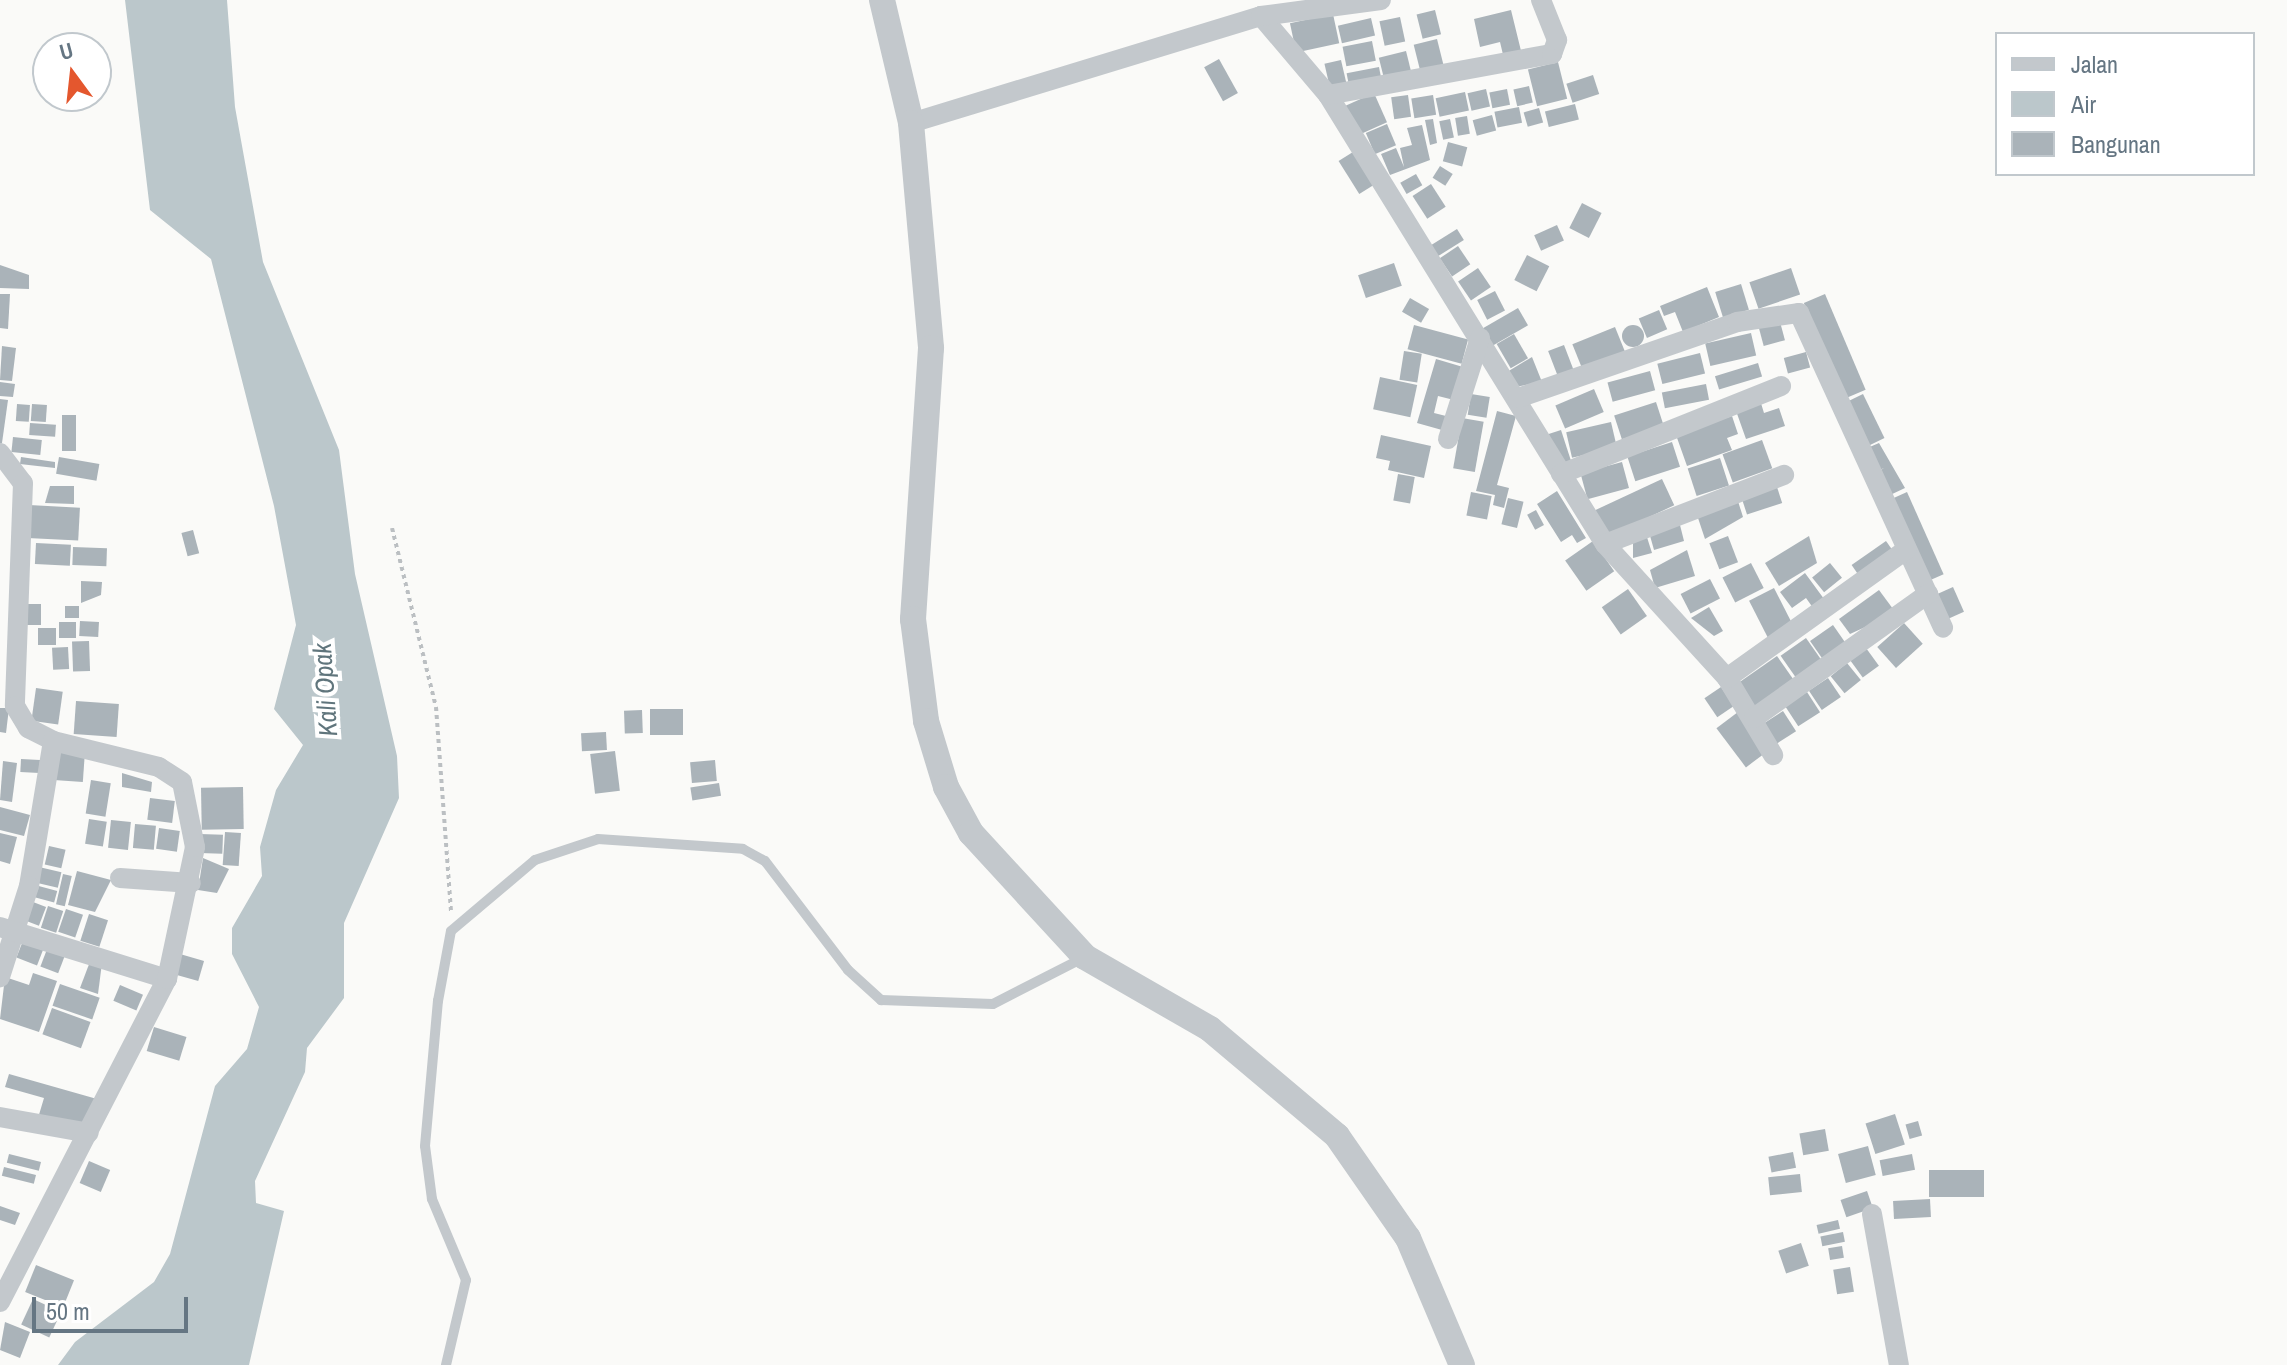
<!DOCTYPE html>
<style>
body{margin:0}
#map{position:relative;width:2287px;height:1365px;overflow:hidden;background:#fafaf8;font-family:"Archivo Narrow",sans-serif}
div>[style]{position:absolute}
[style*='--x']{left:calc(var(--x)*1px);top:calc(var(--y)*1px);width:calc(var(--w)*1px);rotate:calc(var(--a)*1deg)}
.water>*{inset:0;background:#bbc7cb}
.building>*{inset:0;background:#aab3b9;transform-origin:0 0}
.round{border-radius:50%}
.path>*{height:4px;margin-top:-2px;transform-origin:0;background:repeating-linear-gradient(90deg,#bbbfc2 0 4px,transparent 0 8px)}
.service>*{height:10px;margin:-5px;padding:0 5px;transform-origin:5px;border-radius:5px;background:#c3c8cc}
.minor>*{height:20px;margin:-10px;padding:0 10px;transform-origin:10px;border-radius:10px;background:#c3c8cc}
.tertiary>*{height:26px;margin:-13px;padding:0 13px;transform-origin:13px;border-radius:13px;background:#c3c8cc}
span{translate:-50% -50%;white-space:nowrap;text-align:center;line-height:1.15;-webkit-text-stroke:8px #fff;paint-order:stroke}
.water-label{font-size:26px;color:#60757c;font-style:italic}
.legend{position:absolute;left:1995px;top:32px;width:260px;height:144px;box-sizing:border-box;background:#fff;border:2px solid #c1c8cd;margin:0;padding:10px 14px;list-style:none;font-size:24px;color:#657683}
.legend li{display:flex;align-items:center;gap:16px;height:40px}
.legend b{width:40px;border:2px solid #c1c8cd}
.north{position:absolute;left:32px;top:32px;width:80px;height:80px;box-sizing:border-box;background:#fff;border:2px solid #c1c8cd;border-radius:50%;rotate:345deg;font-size:22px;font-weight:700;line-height:32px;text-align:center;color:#657683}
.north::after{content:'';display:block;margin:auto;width:28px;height:36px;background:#e4572e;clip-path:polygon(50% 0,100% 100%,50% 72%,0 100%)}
.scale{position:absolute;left:32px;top:1297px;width:156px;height:36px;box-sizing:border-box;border:4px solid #657683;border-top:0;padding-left:10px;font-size:24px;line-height:28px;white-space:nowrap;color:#657683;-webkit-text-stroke:6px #fff;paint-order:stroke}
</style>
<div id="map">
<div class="water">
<div style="clip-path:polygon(125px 0,227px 0,235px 107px,263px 262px,339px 450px,355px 574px,397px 756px,399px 798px,344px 923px,344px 998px,307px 1048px,305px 1072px,255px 1181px,256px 1203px,284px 1211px,249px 1365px,58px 1365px,75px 1342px,154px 1282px,170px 1254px,215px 1086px,247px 1049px,259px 1007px,232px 954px,232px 928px,262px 876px,260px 847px,276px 790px,303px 745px,274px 709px,296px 625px,274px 506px,211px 259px,150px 210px)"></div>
</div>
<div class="building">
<div style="left:1435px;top:10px;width:25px;height:19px;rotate:76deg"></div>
<div style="clip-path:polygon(1511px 10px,1523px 59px,1505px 63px,1500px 42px,1480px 47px,1474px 19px)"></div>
<div style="left:1333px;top:14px;width:30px;height:44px;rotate:78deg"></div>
<div style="left:1400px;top:17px;width:25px;height:21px;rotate:78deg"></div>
<div style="left:1371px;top:18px;width:18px;height:34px;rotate:77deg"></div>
<div style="left:1437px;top:39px;width:30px;height:24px;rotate:76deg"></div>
<div style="left:1372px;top:41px;width:20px;height:30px;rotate:79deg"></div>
<div style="left:1406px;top:51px;width:21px;height:28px;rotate:76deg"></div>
<div style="left:1219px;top:59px;width:39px;height:17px;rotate:61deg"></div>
<div style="left:1341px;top:60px;width:26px;height:17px;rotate:77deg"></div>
<div style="left:1558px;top:62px;width:38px;height:31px;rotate:76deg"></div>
<div style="left:1379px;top:67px;width:16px;height:33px;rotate:79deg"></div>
<div style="left:1593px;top:75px;width:20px;height:28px;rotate:72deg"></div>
<div style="left:1529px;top:86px;width:17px;height:16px;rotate:77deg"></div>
<div style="left:1486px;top:89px;width:18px;height:19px;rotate:77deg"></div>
<div style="left:1507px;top:89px;width:16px;height:18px;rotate:79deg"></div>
<div style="left:1465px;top:92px;width:19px;height:30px;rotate:78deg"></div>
<div style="left:1374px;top:93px;width:32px;height:33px;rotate:66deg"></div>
<div style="left:1408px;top:95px;width:22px;height:17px;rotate:82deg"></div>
<div style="left:1433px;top:95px;width:20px;height:22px;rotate:81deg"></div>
<div style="left:1575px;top:104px;width:16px;height:31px;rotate:76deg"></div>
<div style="left:1519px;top:107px;width:16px;height:25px;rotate:79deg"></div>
<div style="left:1539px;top:108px;width:15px;height:16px;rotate:74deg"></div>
<div style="left:1492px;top:115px;width:16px;height:20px;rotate:75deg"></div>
<div style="left:1467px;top:116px;width:18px;height:12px;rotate:81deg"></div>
<div style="clip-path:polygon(1433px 119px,1437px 143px,1430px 145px,1425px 120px)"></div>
<div style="left:1450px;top:119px;width:19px;height:11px;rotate:78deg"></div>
<div style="left:1387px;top:124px;width:23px;height:23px;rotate:67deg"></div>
<div style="clip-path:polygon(1422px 125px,1430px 160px,1390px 175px,1381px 154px,1396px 148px,1404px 167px,1400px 148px,1412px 145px,1407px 128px)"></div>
<div style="left:1448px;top:142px;width:20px;height:20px;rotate:15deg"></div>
<div style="left:1353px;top:152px;width:39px;height:17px;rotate:58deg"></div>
<div style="left:1440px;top:166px;width:15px;height:14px;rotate:32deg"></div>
<div style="left:1416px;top:174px;width:13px;height:18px;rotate:61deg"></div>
<div style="left:1431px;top:184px;width:27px;height:22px;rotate:57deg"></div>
<div style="left:1582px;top:203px;width:22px;height:28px;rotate:27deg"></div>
<div style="left:1557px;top:225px;width:17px;height:25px;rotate:66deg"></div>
<div style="left:1457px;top:229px;width:13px;height:36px;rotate:58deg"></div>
<div style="left:1458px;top:246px;width:22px;height:22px;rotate:56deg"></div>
<div style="left:1527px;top:255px;width:25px;height:28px;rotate:27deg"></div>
<div style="left:1394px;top:263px;width:24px;height:38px;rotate:71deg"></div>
<div style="clip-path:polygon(0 265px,29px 275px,29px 289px,0 288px)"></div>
<div style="left:1478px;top:268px;width:23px;height:24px;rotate:56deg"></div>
<div style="left:1791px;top:268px;width:28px;height:44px;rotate:71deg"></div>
<div style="left:1741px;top:284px;width:27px;height:27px;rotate:73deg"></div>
<div style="clip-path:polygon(1707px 287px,1719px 317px,1683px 332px,1675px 312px,1664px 316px,1660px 306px)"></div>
<div style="left:1495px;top:291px;width:22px;height:20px;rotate:63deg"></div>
<div style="clip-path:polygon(0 294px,10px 294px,8px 329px,0 328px)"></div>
<div style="left:1825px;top:294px;width:104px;height:23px;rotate:67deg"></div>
<div style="left:1410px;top:298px;width:22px;height:16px;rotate:30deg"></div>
<div style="left:1518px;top:308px;width:20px;height:42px;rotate:60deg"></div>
<div style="left:1659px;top:310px;width:21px;height:22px;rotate:67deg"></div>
<div style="left:1779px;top:318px;width:23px;height:22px;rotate:75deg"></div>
<div class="round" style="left:1622px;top:325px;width:22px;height:22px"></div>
<div style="left:1414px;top:325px;width:56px;height:25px;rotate:15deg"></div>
<div style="left:1615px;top:327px;width:31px;height:46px;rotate:68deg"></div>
<div style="left:1751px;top:333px;width:23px;height:47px;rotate:77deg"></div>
<div style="left:1514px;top:334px;width:28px;height:20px;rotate:60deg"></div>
<div style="left:1564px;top:345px;width:31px;height:17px;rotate:69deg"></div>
<div style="clip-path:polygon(2px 346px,16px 348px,12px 381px,0 380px)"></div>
<div style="left:1404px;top:351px;width:18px;height:29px;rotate:9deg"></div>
<div style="left:1806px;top:352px;width:16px;height:23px;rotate:75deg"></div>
<div style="left:1700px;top:353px;width:21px;height:44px;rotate:76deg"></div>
<div style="clip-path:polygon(1532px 357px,1542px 382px,1515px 387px,1507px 372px)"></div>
<div style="clip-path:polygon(1436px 359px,1463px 367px,1454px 400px,1438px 396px,1434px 413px,1446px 416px,1442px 430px,1417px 423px)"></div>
<div style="left:1758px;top:363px;width:14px;height:45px;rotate:73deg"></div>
<div style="left:1650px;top:371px;width:20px;height:44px;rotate:75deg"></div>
<div style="left:1380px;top:377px;width:38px;height:33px;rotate:12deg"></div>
<div style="clip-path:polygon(0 382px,15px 384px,13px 397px,0 396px)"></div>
<div style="left:1706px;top:384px;width:16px;height:45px;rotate:79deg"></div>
<div style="left:1594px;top:389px;width:25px;height:42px;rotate:67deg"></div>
<div style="left:1471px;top:394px;width:19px;height:21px;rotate:9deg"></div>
<div style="left:1863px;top:394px;width:49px;height:20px;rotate:64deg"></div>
<div style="clip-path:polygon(0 399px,8px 400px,2px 443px,0 443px)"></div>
<div style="clip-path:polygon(1760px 400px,1764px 413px,1779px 408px,1785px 426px,1746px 439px,1735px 408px)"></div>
<div style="left:1656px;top:402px;width:25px;height:44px;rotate:72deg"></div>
<div style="left:17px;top:404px;width:13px;height:17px;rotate:4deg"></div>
<div style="left:32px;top:404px;width:15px;height:17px;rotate:4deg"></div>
<div style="clip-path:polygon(1497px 411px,1516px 416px,1497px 485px,1509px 488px,1504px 508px,1493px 505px,1495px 495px,1476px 491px)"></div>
<div style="left:62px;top:415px;width:14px;height:36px"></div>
<div style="clip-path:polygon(1732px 416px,1738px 434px,1727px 438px,1732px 450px,1687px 466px,1676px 435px)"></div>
<div style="left:1462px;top:418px;width:22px;height:51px;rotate:10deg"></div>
<div style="left:1611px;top:422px;width:26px;height:46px;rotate:77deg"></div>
<div style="left:30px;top:423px;width:26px;height:12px;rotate:4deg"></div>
<div style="left:1561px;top:430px;width:36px;height:13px;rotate:72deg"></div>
<div style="clip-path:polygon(1381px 435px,1431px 446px,1424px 478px,1388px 470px,1390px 461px,1376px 458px)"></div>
<div style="left:13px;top:437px;width:29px;height:15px;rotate:6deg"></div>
<div style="left:1762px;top:440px;width:30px;height:42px;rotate:70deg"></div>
<div style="left:1672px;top:442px;width:26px;height:47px;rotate:72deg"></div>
<div style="clip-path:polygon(1879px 443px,1905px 488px,1888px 496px,1876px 473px,1884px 468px,1875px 472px,1865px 449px)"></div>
<div style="clip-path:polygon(21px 457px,55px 462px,55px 468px,20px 464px)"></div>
<div style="left:59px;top:457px;width:41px;height:17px;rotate:10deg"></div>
<div style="left:1720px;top:458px;width:29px;height:34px;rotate:72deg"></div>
<div style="left:1622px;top:462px;width:27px;height:43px;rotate:75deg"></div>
<div style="left:1398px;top:474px;width:17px;height:27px;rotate:10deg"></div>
<div style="left:1662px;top:479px;width:29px;height:75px;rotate:65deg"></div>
<div style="left:1776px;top:484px;width:20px;height:37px;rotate:72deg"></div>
<div style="clip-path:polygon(50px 486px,74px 486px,74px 504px,45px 503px)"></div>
<div style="clip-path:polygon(1557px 491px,1586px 538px,1577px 543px,1572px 535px,1561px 542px,1537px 504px)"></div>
<div style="left:1471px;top:492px;width:21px;height:24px;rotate:11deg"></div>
<div style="left:1907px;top:492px;width:90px;height:20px;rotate:66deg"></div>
<div style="left:1508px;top:498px;width:16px;height:27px;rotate:14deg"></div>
<div style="clip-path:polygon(1737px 498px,1743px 517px,1705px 539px,1696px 512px)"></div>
<div style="left:29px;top:505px;width:51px;height:33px;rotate:3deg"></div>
<div style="left:1536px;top:510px;width:17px;height:10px;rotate:62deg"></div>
<div style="clip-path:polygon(1647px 525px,1680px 525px,1684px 541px,1654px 550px)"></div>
<div style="left:193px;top:530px;width:24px;height:12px;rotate:75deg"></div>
<div style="clip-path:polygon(1645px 531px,1652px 553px,1633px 558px,1633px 534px)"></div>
<div style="left:1728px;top:536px;width:28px;height:20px;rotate:69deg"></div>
<div style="clip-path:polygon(1809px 536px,1817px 563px,1779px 586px,1765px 563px)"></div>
<div style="left:1593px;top:541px;width:37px;height:34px;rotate:55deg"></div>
<div style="left:1886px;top:541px;width:16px;height:42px;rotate:55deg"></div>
<div style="left:36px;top:543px;width:35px;height:21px;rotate:3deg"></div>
<div style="left:73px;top:547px;width:34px;height:18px;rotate:2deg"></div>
<div style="clip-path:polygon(1687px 550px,1695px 576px,1655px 588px,1650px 570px)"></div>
<div style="left:1751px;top:563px;width:28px;height:32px;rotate:63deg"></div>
<div style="left:1830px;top:563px;width:19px;height:23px;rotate:51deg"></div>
<div style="clip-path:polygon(1805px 573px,1827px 603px,1816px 612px,1806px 598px,1792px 608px,1780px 592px)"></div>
<div style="left:1710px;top:579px;width:22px;height:33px;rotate:63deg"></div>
<div style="clip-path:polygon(81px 581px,102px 582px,101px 595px,81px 603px)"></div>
<div style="left:1953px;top:587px;width:27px;height:19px;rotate:66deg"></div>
<div style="left:1774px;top:588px;width:46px;height:28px;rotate:63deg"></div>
<div style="left:1628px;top:589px;width:33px;height:32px;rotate:55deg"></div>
<div style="clip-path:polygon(1879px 590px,1896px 613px,1850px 634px,1839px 619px)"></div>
<div style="left:25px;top:604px;width:16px;height:21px"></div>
<div style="left:79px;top:606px;width:12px;height:14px;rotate:90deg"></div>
<div style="clip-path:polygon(1709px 607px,1723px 631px,1714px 636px,1691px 618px)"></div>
<div style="left:80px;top:621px;width:19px;height:15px;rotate:3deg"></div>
<div style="left:59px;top:622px;width:17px;height:16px"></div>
<div style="left:1904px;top:623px;width:28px;height:36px;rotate:48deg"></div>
<div style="left:1833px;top:625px;width:28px;height:28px;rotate:55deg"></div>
<div style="left:56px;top:628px;width:17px;height:18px;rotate:90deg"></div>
<div style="left:1806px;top:638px;width:32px;height:31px;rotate:55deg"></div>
<div style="left:89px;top:641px;width:30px;height:17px;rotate:88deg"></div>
<div style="left:68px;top:647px;width:22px;height:16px;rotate:87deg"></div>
<div style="left:1866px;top:648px;width:22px;height:20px;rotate:54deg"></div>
<div style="left:1777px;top:656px;width:32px;height:49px;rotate:55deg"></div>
<div style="left:1847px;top:663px;width:22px;height:21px;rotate:51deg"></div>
<div style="left:1828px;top:678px;width:23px;height:23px;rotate:56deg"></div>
<div style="left:1721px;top:687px;width:23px;height:20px;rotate:56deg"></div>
<div style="left:36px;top:688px;width:27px;height:33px;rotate:8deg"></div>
<div style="left:1807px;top:692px;width:24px;height:26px;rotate:57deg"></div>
<div style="left:76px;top:701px;width:43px;height:33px;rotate:4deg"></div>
<div style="clip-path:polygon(0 708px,9px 708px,6px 733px,0 732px)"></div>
<div style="left:650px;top:709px;width:33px;height:26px"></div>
<div style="left:642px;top:710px;width:23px;height:18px;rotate:88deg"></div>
<div style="left:1783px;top:711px;width:24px;height:24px;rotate:57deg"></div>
<div style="left:1738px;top:712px;width:49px;height:27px;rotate:53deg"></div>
<div style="left:606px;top:732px;width:18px;height:25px;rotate:87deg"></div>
<div style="left:56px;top:750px;width:29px;height:30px;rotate:4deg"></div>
<div style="left:615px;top:751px;width:40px;height:25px;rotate:83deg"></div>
<div style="left:21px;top:759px;width:19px;height:13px;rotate:3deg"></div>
<div style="left:715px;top:760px;width:21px;height:25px;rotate:85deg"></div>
<div style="clip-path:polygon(3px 761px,17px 763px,12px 802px,0 800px)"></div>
<div style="clip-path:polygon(122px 773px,152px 782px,151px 792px,122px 787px)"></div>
<div style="left:91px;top:780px;width:20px;height:34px;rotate:9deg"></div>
<div style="left:719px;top:783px;width:13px;height:29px;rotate:81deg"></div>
<div style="left:243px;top:787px;width:42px;height:42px;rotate:89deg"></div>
<div style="left:150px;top:798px;width:25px;height:22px;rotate:7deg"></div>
<div style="clip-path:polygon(0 807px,30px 815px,24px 836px,0 830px)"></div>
<div style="left:89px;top:819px;width:18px;height:25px;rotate:9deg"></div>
<div style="left:111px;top:820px;width:20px;height:28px;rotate:6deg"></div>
<div style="left:135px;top:824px;width:21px;height:24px;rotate:5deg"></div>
<div style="left:159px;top:828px;width:21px;height:21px;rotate:8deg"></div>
<div style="left:225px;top:832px;width:16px;height:33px;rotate:4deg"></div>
<div style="clip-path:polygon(0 833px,17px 837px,10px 864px,0 861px)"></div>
<div style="left:200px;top:834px;width:23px;height:19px;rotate:2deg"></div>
<div style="left:49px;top:846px;width:17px;height:19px;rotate:13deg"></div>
<div style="clip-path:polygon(203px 858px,229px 869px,217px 893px,198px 890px)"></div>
<div style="left:39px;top:867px;width:23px;height:16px;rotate:13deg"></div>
<div style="clip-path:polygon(77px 871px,111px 880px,95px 912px,68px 905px)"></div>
<div style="left:63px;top:874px;width:9px;height:31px;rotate:13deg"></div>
<div style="left:35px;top:885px;width:23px;height:12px;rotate:15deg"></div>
<div style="left:33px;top:902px;width:14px;height:20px;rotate:21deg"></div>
<div style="left:48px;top:906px;width:16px;height:23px;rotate:18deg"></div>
<div style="left:66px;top:909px;width:18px;height:24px;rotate:19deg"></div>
<div style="left:89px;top:914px;width:20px;height:28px;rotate:18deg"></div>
<div style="left:24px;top:938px;width:22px;height:21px;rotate:21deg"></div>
<div style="left:49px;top:944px;width:19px;height:24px;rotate:21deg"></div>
<div style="left:180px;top:954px;width:25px;height:21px;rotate:16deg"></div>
<div style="clip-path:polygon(91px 959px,102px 963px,98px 994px,80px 988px)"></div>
<div style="clip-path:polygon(33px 973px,57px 981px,39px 1032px,0 1019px,5px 977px,29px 985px)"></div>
<div style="left:60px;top:984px;width:42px;height:23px;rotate:19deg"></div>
<div style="left:120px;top:985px;width:25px;height:17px;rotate:23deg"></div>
<div style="left:52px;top:1008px;width:41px;height:28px;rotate:20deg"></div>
<div style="left:154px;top:1027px;width:34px;height:25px;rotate:17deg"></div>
<div style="clip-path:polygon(9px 1074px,97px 1099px,87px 1132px,38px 1118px,44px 1098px,5px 1087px)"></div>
<div style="left:1895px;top:1114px;width:32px;height:31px;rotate:72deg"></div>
<div style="left:1918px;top:1121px;width:15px;height:13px;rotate:74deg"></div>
<div style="left:1825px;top:1129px;width:22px;height:26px;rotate:80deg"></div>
<div style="left:1868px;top:1146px;width:30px;height:31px;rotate:75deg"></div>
<div style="left:1793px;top:1152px;width:16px;height:25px;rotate:79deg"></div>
<div style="left:9px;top:1154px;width:33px;height:9px;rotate:14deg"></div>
<div style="left:1912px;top:1154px;width:16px;height:33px;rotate:79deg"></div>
<div style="left:89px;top:1161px;width:23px;height:24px;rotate:23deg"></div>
<div style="left:4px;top:1167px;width:33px;height:9px;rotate:14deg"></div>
<div style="left:1929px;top:1170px;width:55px;height:27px"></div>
<div style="left:1800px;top:1174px;width:18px;height:32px;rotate:84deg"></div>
<div style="left:1867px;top:1191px;width:18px;height:28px;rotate:71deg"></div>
<div style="left:1930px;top:1199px;width:18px;height:37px;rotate:87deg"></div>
<div style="clip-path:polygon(0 1206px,20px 1213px,15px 1225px,0 1220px)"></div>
<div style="left:1838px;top:1220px;width:9px;height:22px;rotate:77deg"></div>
<div style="left:1843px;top:1232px;width:10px;height:23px;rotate:79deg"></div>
<div style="left:1801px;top:1243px;width:24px;height:24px;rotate:71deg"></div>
<div style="left:1842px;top:1246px;width:12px;height:14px;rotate:81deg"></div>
<div style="left:36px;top:1265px;width:41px;height:29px;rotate:22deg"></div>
<div style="left:1850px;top:1267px;width:25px;height:17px;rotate:81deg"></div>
<div style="left:33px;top:1299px;width:31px;height:28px;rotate:25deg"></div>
<div style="clip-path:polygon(5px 1322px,30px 1332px,20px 1358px,0 1350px)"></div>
</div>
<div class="path">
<div style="--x:392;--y:528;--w:184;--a:76.2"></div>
<div style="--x:436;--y:707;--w:207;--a:85.8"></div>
</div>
<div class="service">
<div style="--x:446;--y:1365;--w:87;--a:-76.8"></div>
<div style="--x:466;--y:1280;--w:88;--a:-112.8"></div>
<div style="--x:432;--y:1199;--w:53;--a:-97.5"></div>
<div style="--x:425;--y:1146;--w:146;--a:-84.9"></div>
<div style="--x:438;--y:1001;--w:71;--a:-79.5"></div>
<div style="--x:451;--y:931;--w:110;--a:-40.2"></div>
<div style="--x:535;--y:860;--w:66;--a:-18.4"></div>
<div style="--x:598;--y:839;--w:145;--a:3.9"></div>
<div style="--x:743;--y:849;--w:25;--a:29"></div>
<div style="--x:765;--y:861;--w:137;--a:52.7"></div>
<div style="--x:848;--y:970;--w:45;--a:42.3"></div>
<div style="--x:881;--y:1000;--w:112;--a:2"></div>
<div style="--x:993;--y:1004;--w:103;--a:-27.1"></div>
</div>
<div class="minor">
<div style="--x:1261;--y:16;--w:104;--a:49.7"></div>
<div style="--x:1328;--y:95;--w:528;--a:58.33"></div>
<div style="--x:1605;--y:544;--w:181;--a:47.7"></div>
<div style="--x:1727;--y:678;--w:90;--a:59.1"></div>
<div style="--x:1328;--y:95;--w:228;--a:-10.4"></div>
<div style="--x:1552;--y:54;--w:15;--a:-70"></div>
<div style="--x:1557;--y:40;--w:43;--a:-111.8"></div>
<div style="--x:911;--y:123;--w:366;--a:-17"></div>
<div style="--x:1261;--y:16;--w:121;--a:-7.6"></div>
<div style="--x:1518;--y:398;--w:232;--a:-19.1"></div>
<div style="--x:1737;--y:322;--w:63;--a:-8.3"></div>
<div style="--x:1799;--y:313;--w:346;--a:65.4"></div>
<div style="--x:1448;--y:439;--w:106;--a:-72.4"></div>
<div style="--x:0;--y:453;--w:38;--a:53"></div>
<div style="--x:23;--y:483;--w:223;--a:92.1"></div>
<div style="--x:15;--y:706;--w:26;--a:59"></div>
<div style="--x:28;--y:728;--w:28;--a:27"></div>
<div style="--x:53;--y:741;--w:147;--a:99.4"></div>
<div style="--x:29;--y:886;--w:96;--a:107.7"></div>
<div style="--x:1561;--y:474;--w:237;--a:-21.8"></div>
<div style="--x:1605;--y:544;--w:192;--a:-21.1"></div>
<div style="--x:1727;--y:678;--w:221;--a:-35.6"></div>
<div style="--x:1754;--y:718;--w:214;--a:-35.5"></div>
<div style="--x:120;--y:878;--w:71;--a:4"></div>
<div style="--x:0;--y:927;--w:175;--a:17.3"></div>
<div style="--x:0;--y:1117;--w:90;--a:10.2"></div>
<div style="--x:1872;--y:1214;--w:153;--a:79.9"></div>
<div style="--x:0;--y:1302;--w:364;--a:-62.7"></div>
<div style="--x:167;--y:979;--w:135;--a:-78"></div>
<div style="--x:195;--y:847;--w:66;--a:-101.3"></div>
<div style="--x:182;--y:782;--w:27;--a:-147"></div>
<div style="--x:159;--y:767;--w:109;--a:-166.2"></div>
</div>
<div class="tertiary">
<div style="--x:882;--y:0;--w:126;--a:76.7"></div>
<div style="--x:911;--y:123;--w:226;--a:84.9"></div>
<div style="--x:931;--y:348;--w:272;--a:93.8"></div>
<div style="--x:913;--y:619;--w:103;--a:82.7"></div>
<div style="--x:926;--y:721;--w:69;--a:73.1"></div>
<div style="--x:946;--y:787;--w:52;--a:61.5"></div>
<div style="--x:971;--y:833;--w:168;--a:47.4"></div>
<div style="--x:1085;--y:957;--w:144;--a:29.9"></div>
<div style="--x:1210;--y:1029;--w:166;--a:40.1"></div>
<div style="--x:1337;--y:1136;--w:124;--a:55.2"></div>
<div style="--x:1408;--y:1238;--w:138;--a:67"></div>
</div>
<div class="water-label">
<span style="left:325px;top:690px;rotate:-94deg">Kali Opak</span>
</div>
<ul class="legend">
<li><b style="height:10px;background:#c3c8cc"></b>Jalan</li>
<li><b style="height:22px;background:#bbc7cb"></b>Air</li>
<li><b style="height:22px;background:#aab3b9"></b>Bangunan</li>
</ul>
<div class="north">U</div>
<div class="scale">50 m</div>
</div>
